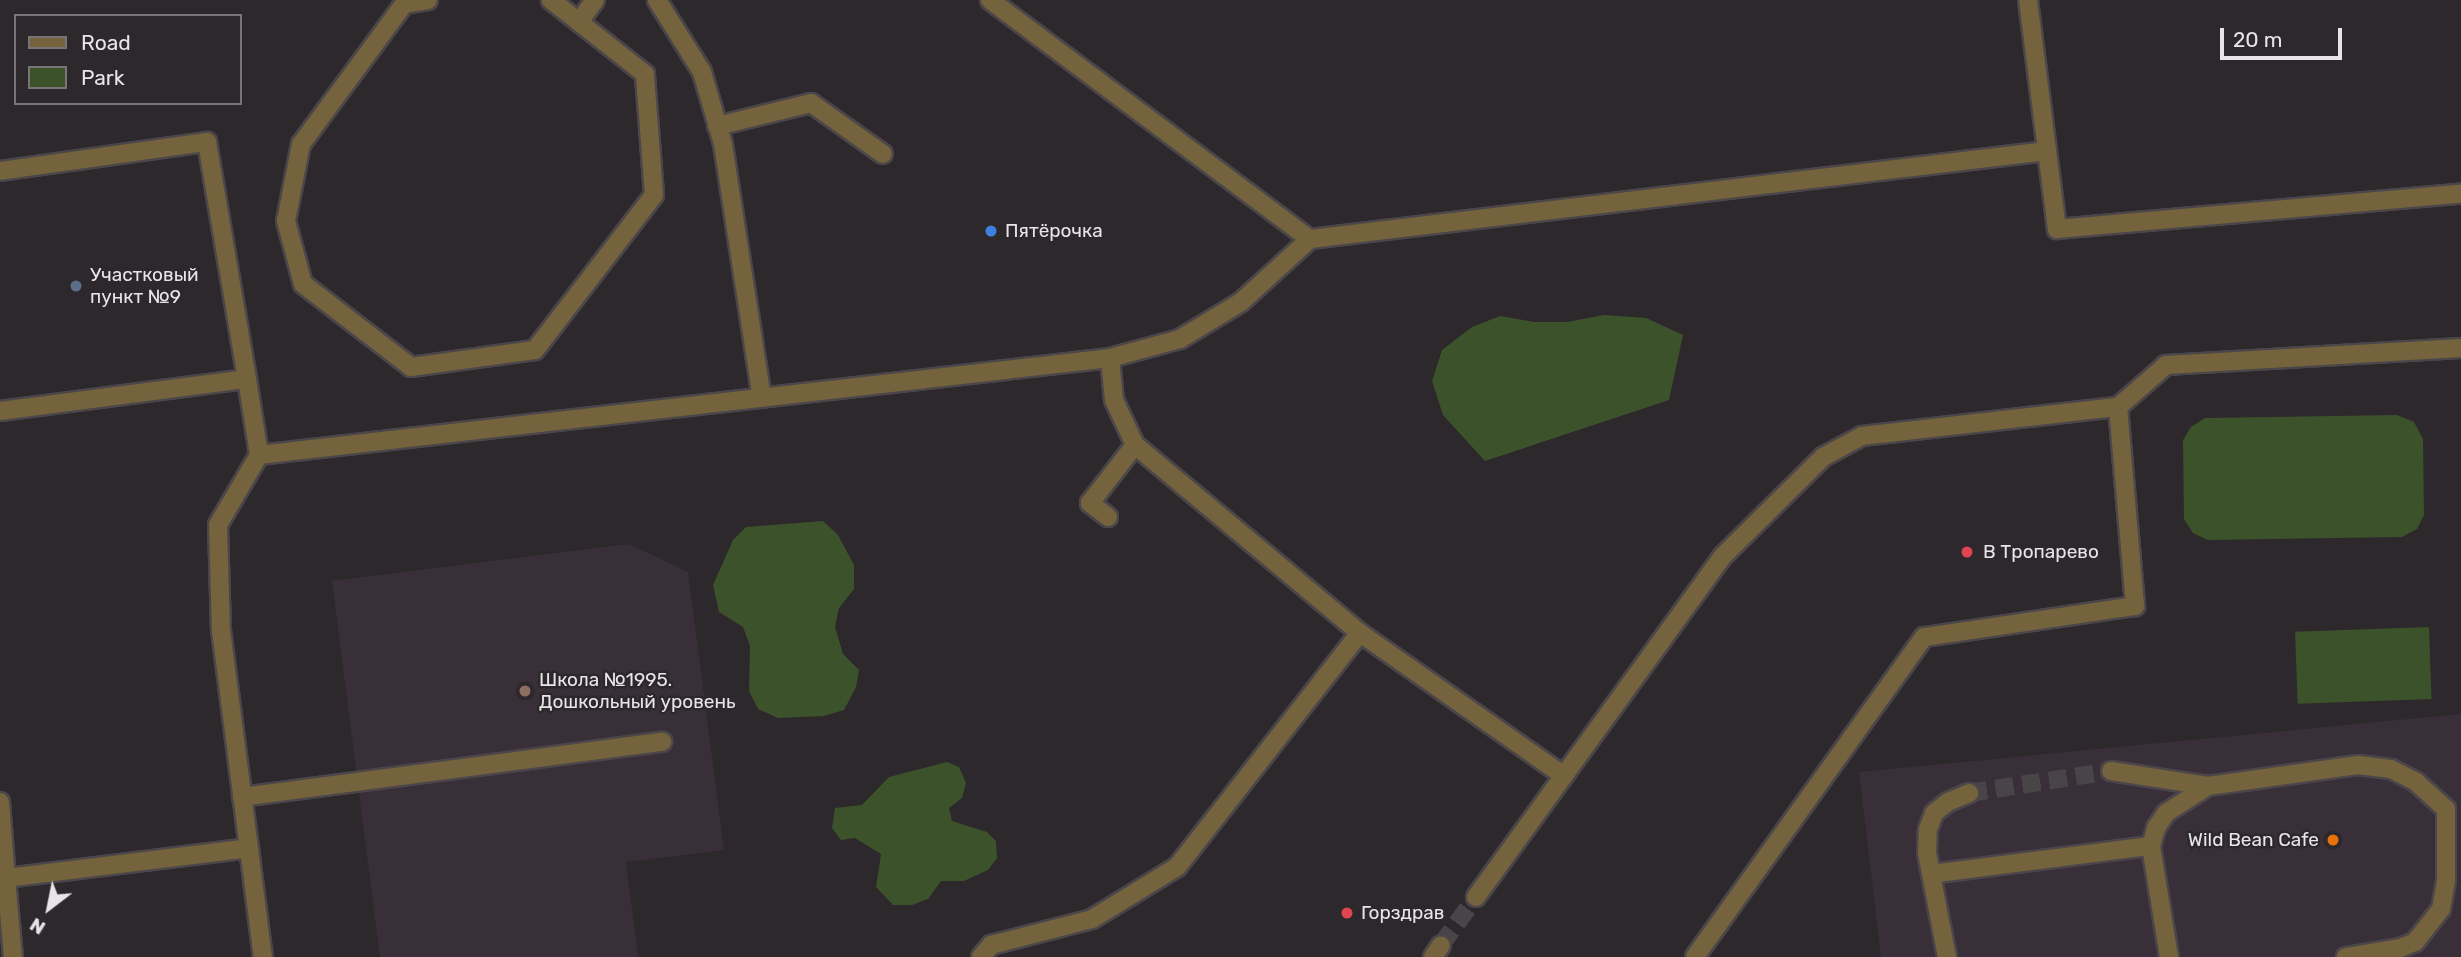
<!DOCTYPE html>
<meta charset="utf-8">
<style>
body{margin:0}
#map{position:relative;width:2461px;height:957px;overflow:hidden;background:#2d282c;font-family:Rubik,sans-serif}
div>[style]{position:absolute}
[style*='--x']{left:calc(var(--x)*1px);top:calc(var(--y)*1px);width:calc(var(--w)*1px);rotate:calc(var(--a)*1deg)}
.built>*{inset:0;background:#392f38}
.green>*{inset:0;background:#3c522a;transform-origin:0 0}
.minor-tunnel>*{height:18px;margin-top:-9px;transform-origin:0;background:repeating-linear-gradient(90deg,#494448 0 18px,transparent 0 27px)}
.roads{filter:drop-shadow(2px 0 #4b464a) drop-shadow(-2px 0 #4b464a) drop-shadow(0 2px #4b464a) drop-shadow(0 -2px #4b464a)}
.minor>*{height:18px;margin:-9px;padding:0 9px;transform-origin:9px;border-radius:9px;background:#74633c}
.dots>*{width:19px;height:19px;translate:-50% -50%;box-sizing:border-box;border:4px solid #2d282c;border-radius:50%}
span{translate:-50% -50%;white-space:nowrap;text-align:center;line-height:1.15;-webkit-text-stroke:5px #2d282c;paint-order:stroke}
.poi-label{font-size:19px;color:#e8e5e8}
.left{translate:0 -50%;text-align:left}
.right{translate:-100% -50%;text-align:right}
.legend{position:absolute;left:14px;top:14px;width:228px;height:91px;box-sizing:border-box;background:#2d282c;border:2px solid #787477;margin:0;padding:9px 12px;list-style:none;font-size:21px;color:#e8e5e8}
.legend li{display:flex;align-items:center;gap:14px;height:35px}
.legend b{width:35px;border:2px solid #787477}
.north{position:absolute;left:14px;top:873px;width:70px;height:70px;-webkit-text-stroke:5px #2d282c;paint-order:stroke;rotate:212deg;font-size:19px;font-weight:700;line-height:28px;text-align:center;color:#e8e5e8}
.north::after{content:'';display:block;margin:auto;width:24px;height:32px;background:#e8e5e8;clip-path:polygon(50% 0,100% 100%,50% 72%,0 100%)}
.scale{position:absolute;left:2220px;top:28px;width:122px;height:32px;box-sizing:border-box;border:4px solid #e8e5e8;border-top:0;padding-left:9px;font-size:21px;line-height:24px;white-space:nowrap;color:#e8e5e8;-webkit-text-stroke:5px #2d282c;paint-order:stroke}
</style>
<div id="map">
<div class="built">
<div style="clip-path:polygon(629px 544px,688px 572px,724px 850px,626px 862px,638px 957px,380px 957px,332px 581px)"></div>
<div style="clip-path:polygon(2461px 714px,2461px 957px,1881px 957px,1859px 772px)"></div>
</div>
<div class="green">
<div style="clip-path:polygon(1604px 315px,1646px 318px,1683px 335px,1669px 400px,1485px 461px,1443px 415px,1432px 381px,1442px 350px,1472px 327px,1500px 316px,1534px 322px,1567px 322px)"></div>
<div style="clip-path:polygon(2397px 415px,2414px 422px,2423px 439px,2424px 515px,2417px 529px,2402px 537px,2208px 540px,2193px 533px,2184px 519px,2183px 440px,2191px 427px,2205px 418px)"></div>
<div style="clip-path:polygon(823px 521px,838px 535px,854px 565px,854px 589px,839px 608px,835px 627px,843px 654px,859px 670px,856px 687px,844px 710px,824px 716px,778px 718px,758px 709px,749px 691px,750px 646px,743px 627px,719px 612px,713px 585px,733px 540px,746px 527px)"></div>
<div style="left:2429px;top:627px;width:72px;height:134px;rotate:88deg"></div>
<div style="clip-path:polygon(947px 762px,959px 767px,966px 783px,962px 798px,949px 808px,952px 821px,987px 832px,996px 841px,997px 858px,988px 870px,964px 881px,941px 881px,928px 899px,912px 905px,893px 905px,876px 887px,881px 854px,855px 838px,841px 840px,832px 828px,835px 808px,862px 805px,889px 777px)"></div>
</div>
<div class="minor-tunnel">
<div style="--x:1969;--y:793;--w:144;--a:-8.8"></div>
<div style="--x:1441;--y:945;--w:59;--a:-53.9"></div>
</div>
<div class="roads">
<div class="minor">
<div style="--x:428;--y:0;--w:24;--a:171"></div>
<div style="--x:404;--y:4;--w:174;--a:126.3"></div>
<div style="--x:301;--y:144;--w:78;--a:101"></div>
<div style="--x:286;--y:221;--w:65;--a:74.9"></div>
<div style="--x:303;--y:284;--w:136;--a:37.5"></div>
<div style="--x:411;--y:367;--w:125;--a:-7.8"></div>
<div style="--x:535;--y:350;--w:195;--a:-52.5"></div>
<div style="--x:654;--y:195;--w:121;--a:-94.3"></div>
<div style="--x:645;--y:74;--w:120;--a:-141.8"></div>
<div style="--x:657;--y:0;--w:85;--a:58"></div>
<div style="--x:702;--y:72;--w:75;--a:73.7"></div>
<div style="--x:723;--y:144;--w:257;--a:81.3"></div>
<div style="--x:990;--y:0;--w:399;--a:36.8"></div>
<div style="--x:2028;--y:0;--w:152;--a:82.8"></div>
<div style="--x:579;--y:22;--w:27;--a:-54"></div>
<div style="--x:717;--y:126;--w:97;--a:-13.7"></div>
<div style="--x:811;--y:103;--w:88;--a:35.3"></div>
<div style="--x:0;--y:171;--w:209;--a:-8"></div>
<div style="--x:207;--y:142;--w:240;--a:80.4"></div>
<div style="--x:1110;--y:358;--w:42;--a:84.6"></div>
<div style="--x:1114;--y:400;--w:50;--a:65"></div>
<div style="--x:1135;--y:445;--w:293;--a:39.9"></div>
<div style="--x:1360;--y:633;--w:249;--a:35"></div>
<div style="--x:2118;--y:407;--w:64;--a:-41.2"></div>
<div style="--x:2166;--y:365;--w:295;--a:-3.3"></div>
<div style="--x:0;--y:411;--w:249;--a:-7.4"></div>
<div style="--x:247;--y:379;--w:77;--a:81"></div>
<div style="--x:259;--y:455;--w:857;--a:-6.5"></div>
<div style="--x:1110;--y:358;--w:73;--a:-15.2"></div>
<div style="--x:1180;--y:339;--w:71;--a:-31.2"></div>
<div style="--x:1241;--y:302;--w:93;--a:-42.4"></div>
<div style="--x:1310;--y:239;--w:742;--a:-6.81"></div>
<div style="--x:2047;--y:151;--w:79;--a:82.7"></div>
<div style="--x:2057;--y:229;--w:406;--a:-5"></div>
<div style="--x:259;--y:455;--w:81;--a:120.4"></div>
<div style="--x:218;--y:525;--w:105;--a:88.4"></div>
<div style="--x:221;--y:630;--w:330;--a:82.7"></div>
<div style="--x:1108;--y:517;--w:23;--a:-142"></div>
<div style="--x:1090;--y:503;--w:73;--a:-52.2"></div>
<div style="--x:2111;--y:771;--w:98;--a:8.8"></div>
<div style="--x:2208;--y:786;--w:151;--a:-8"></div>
<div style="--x:2358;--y:765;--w:33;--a:7"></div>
<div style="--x:2391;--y:769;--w:28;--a:27"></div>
<div style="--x:2416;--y:782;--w:40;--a:42"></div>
<div style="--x:2446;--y:809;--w:72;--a:90"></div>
<div style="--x:2446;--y:881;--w:28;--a:100"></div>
<div style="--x:2441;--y:909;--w:42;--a:128.2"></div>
<div style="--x:2415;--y:942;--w:16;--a:158"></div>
<div style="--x:2400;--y:948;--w:55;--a:170.5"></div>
<div style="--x:242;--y:797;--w:424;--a:-7.5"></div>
<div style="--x:0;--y:802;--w:76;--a:85.5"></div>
<div style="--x:1931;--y:874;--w:222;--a:-7.3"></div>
<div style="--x:1476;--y:897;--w:421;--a:-54.1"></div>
<div style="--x:1723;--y:556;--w:141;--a:-44.7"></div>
<div style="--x:1823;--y:457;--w:44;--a:-28.3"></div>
<div style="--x:1862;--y:436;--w:258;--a:-6.5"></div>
<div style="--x:2118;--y:407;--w:200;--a:85.1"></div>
<div style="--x:2135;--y:606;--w:213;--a:171.6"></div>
<div style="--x:1924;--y:637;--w:393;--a:125.6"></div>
<div style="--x:13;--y:957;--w:79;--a:-95.1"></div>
<div style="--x:6;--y:878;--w:245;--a:-7"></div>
<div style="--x:981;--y:957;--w:16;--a:-50"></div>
<div style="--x:991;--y:945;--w:104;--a:-14.4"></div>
<div style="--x:1092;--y:919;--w:100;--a:-31.5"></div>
<div style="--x:1177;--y:867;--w:297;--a:-52"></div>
<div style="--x:1433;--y:957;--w:14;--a:-56"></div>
<div style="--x:1947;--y:957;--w:106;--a:-100.9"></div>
<div style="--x:1927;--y:853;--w:24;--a:-88"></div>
<div style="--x:1928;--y:829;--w:17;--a:-69"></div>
<div style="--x:1934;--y:813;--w:18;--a:-38"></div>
<div style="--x:1948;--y:802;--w:23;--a:-23"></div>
<div style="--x:2169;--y:957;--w:112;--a:-99.2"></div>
<div style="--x:2151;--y:846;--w:19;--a:-74"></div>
<div style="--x:2156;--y:828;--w:18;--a:-56"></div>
<div style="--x:2166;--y:813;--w:50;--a:-32.7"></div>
</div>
</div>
<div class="dots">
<div style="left:991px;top:231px;background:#3f7fe0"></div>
<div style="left:76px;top:286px;background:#5c6f8a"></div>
<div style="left:1967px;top:552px;background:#e0444e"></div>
<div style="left:525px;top:691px;background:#8d6e63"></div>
<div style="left:2333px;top:840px;background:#e8710a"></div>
<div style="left:1347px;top:913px;background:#e0444e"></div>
</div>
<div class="poi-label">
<span class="left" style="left:1005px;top:231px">Пятёрочка</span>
<span class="left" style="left:90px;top:286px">Участковый<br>пункт №9</span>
<span class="left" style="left:1983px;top:552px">В Тропарево</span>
<span class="left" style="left:539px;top:691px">Школа №1995.<br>Дошкольный уровень</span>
<span class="right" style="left:2319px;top:840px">Wild Bean Cafe</span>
<span class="left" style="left:1361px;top:913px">Горздрав</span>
</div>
<ul class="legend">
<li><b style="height:9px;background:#74633c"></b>Road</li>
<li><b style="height:19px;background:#3c522a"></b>Park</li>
</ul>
<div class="north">N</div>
<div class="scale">20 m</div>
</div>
